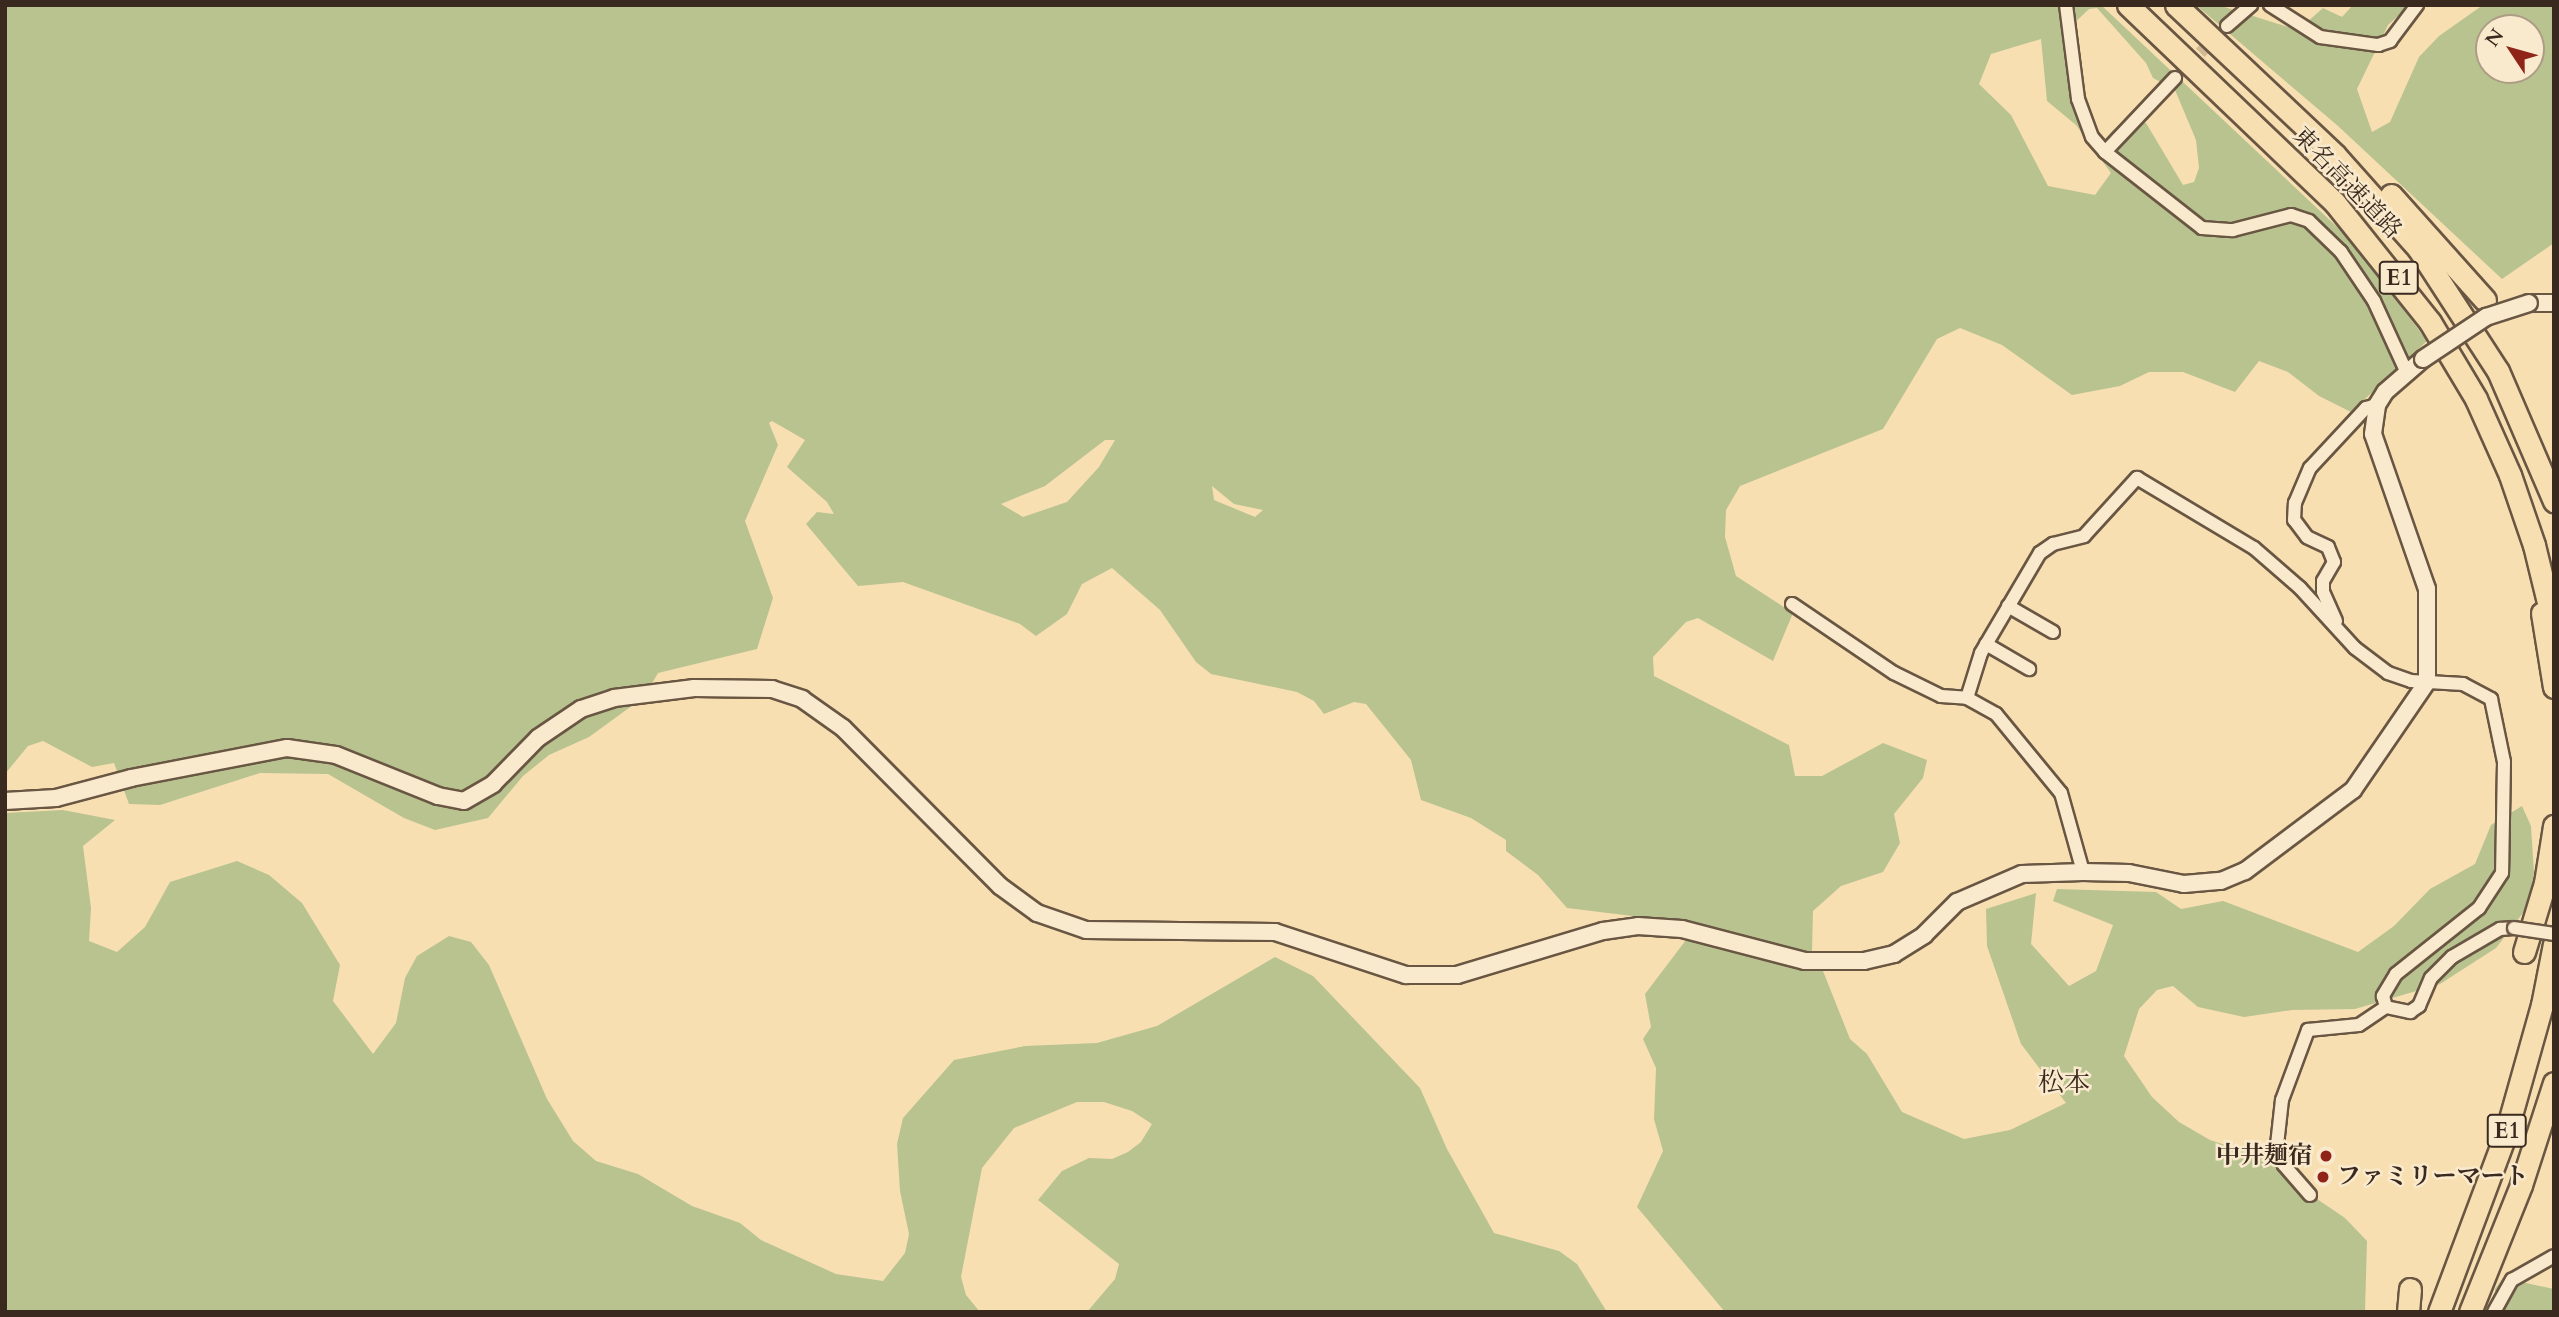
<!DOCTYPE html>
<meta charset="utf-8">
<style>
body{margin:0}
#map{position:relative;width:2559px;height:1317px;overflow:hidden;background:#f8dfb2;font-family:Cardo,"Noto Serif JP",serif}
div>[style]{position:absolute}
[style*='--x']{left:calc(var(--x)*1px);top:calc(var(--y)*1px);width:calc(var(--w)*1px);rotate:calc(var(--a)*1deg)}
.green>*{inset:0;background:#b8c390}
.street-tunnel>*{height:12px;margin-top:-6px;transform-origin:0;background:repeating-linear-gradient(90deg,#d2bb94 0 12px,transparent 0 18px)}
.roads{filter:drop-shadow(2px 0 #695643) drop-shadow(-2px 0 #695643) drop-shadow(0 2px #695643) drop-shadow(0 -2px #695643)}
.street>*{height:12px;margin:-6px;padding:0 6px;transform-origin:6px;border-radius:6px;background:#faeacd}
.secondary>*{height:16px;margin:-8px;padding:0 8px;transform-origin:8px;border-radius:8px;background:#faeacd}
.highway>*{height:21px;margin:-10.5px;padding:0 10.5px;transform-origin:10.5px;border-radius:10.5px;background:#f8dfb2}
.bridges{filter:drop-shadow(2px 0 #695643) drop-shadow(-2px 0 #695643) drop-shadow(0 2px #695643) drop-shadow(0 -2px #695643)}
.street-bridge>*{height:12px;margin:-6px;padding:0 6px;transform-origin:6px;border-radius:6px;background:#faeacd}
.secondary-bridge>*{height:16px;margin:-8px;padding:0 8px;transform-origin:8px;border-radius:8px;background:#faeacd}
.dots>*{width:19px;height:19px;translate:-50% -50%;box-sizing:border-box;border:4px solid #faeacd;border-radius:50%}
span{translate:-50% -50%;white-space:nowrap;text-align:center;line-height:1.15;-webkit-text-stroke:5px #faeacd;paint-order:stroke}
.shield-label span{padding:2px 5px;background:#faeacd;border:2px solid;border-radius:5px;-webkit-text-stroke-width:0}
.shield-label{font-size:23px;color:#39291e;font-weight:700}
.street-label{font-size:24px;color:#39291e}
.poi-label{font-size:24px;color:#39291e;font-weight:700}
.right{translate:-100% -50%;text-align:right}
.left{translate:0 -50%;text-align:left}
.neighbourhood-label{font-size:26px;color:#39291e}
.frame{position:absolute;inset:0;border:7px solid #39291e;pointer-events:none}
.north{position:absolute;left:2475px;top:14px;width:70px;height:70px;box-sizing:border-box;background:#faeacd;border:2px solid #ad9d87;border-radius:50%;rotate:306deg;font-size:19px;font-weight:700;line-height:28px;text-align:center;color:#39291e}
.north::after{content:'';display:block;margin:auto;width:24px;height:32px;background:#8f2418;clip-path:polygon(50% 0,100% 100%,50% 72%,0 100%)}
</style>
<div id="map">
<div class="green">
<div style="clip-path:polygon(evenodd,5px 5px,2101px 5px,2352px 241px,2427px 341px,2351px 412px,2319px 396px,2288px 372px,2259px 361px,2235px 392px,2183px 372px,2149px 372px,2120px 386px,2072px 395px,2002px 345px,1960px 328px,1937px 339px,1883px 429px,1740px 486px,1726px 510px,1725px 537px,1736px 576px,1793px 613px,1773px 661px,1698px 618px,1686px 622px,1653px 657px,1654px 676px,1789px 745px,1795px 776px,1822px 776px,1883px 743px,1927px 760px,1923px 778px,1894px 814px,1900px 843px,1883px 872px,1841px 886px,1813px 911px,1812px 953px,1649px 918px,1567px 908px,1538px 875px,1506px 851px,1506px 840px,1471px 818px,1421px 800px,1411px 760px,1366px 704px,1354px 702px,1324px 714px,1314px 701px,1297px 692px,1211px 674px,1196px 662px,1160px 610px,1112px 568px,1082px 584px,1067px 614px,1036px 636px,1020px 624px,903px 582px,858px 586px,806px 524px,817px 512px,834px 514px,827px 502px,787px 467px,805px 440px,772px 421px,769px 423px,778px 445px,745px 521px,773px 598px,757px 649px,658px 673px,644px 697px,589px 737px,549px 755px,523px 776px,488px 818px,435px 830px,404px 818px,328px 774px,260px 773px,160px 805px,129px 804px,114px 763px,92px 767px,43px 741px,28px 746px,5px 774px,5px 5px,2097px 8px,2146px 63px,2153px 78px,2175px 90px,2196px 140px,2199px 168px,2194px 182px,2183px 185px,2146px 123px,2132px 122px,2113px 130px,2104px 141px,2096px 136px,2083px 110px,2075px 111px,2068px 29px,2089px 9px,2097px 8px,5px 5px,2041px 39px,2047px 101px,2076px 125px,2111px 173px,2095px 195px,2048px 186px,2011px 115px,1979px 84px,1991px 54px,2041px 39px,5px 5px,1105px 440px,1115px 440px,1099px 467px,1067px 502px,1023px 517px,1001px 504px,1045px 486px,1105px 440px,5px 5px,1212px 486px,1234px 504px,1263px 510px,1255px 517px,1214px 500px,1212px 486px)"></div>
<div style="clip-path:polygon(evenodd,2196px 5px,2218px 5px,2298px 30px,2323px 8px,2342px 17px,2353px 5px,2410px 5px,2388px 25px,2357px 89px,2372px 132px,2390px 122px,2419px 57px,2439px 36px,2483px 5px,2554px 5px,2554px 243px,2502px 279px,2338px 126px,2196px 5px,2489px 28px,2531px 28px,2531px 70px,2489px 70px,2489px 28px)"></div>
<div style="clip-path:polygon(2522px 806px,2531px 826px,2534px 873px,2529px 905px,2496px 948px,2440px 984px,2355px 1009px,2292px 1010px,2244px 1017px,2198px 1007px,2173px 986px,2157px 990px,2139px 1009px,2124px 1056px,2152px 1097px,2179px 1122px,2210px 1140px,2244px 1151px,2262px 1145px,2283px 1176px,2345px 1218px,2367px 1241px,2365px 1312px,1725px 1312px,1637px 1207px,1663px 1151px,1654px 1119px,1656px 1068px,1643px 1039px,1651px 1027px,1645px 994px,1686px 940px,1823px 971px,1850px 1039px,1867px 1054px,1902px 1112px,1964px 1139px,2010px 1130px,2066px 1103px,2021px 1044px,1987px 946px,1986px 909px,2036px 893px,2031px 944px,2069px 986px,2096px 971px,2113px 925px,2053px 901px,2057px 889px,2156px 892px,2181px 909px,2223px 901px,2358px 952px,2394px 926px,2430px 889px,2475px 864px,2491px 825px)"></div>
<div style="clip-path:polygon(63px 810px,115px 820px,83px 846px,91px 908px,89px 941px,117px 952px,145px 927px,170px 882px,237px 861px,269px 875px,302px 903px,340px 965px,333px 1001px,373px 1054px,396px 1023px,405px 978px,417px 956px,449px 936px,471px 942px,489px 965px,547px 1099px,573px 1141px,596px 1161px,638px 1174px,692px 1206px,740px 1223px,761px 1240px,836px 1274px,883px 1281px,905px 1253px,909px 1234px,900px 1191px,897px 1144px,903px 1118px,954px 1060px,1025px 1046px,1097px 1043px,1157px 1026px,1275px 957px,1313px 976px,1420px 1088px,1447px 1149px,1494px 1233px,1559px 1251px,1577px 1264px,1607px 1312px,1087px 1312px,1115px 1279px,1119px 1264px,1038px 1200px,1062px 1171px,1089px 1158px,1112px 1159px,1128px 1152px,1141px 1142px,1152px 1124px,1132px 1111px,1104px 1102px,1077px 1102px,1014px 1128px,982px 1168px,961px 1277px,966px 1295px,980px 1312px,5px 1312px,5px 813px)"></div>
<div style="clip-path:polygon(2503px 1278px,2554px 1289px,2554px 1312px,2497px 1312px,2495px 1289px)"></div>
</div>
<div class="street-tunnel">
<div style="--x:2175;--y:78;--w:74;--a:-45"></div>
</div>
<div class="roads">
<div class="street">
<div style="--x:2066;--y:5;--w:95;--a:82.7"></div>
<div style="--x:2078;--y:99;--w:40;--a:69.8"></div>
<div style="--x:2092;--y:137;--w:20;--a:49"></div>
<div style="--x:2105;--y:152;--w:123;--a:38.1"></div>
<div style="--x:2202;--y:228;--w:31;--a:4"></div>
<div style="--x:2233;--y:230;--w:60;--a:-14.5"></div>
<div style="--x:2291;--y:215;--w:19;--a:18"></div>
<div style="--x:2309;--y:221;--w:45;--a:44.1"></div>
<div style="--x:2341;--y:252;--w:59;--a:56"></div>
<div style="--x:2374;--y:301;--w:77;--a:65.4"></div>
<div style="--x:2270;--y:5;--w:59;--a:32.6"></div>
<div style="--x:2320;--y:37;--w:59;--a:7.9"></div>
<div style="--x:2378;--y:45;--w:13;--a:-18"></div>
<div style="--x:2390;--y:41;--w:45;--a:-53.1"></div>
<div style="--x:2227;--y:26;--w:32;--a:-41"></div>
<div style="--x:2105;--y:152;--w:102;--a:-46.6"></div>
<div style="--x:1792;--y:604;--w:123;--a:34.1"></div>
<div style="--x:1894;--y:673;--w:52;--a:26.1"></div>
<div style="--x:1941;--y:696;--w:26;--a:4"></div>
<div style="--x:1967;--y:698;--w:33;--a:29"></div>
<div style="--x:1996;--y:714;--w:102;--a:50.6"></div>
<div style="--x:2061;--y:793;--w:82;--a:74.4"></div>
<div style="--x:2008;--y:606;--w:52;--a:30"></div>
<div style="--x:2336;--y:621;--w:32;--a:-114"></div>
<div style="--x:2323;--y:592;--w:11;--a:-90"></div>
<div style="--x:2323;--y:581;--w:22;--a:-60"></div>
<div style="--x:2334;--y:562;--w:16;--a:-112"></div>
<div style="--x:2328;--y:547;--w:23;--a:-155"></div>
<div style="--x:2307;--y:537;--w:21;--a:-127"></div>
<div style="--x:2294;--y:520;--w:17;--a:-87"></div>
<div style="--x:2295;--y:503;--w:38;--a:-67"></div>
<div style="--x:2310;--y:468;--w:82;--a:-47"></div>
<div style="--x:2366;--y:408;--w:11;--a:-15"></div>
<div style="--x:1986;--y:644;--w:50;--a:30.2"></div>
<div style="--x:1967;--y:698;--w:47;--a:-72.7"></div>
<div style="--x:1981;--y:653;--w:116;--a:-59.5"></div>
<div style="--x:2040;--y:553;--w:16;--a:-35"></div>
<div style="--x:2053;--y:544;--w:32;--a:-14"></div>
<div style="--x:2084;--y:536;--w:79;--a:-47.6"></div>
<div style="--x:2137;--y:478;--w:136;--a:30.9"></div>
<div style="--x:2254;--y:548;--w:61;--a:41"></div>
<div style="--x:2300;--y:588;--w:81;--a:47.5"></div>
<div style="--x:2355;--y:648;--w:41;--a:37.1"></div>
<div style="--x:2388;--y:673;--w:24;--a:19"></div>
<div style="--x:2411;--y:681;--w:52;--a:3.3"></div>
<div style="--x:2463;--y:684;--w:32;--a:28"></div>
<div style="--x:2491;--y:699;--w:64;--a:78.3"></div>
<div style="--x:2504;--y:762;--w:111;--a:91"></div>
<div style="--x:2502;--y:873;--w:42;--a:123.3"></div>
<div style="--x:2479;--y:908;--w:106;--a:141.5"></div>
<div style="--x:2396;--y:974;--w:26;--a:121"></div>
<div style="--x:2383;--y:996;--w:11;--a:75"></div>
<div style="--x:2386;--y:1007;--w:25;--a:12"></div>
<div style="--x:2410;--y:1012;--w:11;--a:-34"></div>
<div style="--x:2419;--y:1006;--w:30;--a:-67"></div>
<div style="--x:2431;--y:978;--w:30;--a:-45"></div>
<div style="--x:2452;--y:957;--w:56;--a:-30.3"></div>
<div style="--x:2500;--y:929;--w:14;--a:-4"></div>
<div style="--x:2310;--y:1195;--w:40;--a:-131"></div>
<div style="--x:2284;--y:1165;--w:21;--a:-109"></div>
<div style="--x:2277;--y:1145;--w:45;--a:-83.7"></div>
<div style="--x:2282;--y:1100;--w:75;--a:-69.6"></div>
<div style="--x:2308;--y:1030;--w:51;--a:-5.6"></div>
<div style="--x:2359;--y:1025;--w:32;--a:-34"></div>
<div style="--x:2494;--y:1312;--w:37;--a:-61"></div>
<div style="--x:2512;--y:1280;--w:48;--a:-29.7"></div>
</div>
<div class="secondary">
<div style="--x:2529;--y:303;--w:25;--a:0"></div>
<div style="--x:5;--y:801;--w:51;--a:-3.4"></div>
<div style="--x:56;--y:798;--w:78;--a:-14.9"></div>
<div style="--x:131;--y:778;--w:159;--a:-10.9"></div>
<div style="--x:287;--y:748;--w:49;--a:8.1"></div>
<div style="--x:336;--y:755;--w:110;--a:21.9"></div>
<div style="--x:438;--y:796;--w:26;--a:11"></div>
<div style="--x:464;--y:801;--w:34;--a:-30"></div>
<div style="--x:493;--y:784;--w:64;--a:-45.6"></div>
<div style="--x:538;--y:738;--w:52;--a:-34"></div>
<div style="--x:581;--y:709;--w:35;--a:-18"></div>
<div style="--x:614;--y:698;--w:81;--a:-7.1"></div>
<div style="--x:694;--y:688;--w:78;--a:0.7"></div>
<div style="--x:772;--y:689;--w:32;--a:18"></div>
<div style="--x:802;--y:699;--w:50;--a:35.3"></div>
<div style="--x:843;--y:728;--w:223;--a:45.2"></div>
<div style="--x:1000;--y:886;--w:46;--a:36.1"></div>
<div style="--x:1037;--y:913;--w:52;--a:19.1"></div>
<div style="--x:1086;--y:930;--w:189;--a:0.6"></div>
<div style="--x:1275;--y:932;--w:138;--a:18.2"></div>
<div style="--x:1406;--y:975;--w:51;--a:0"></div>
<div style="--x:1457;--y:975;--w:152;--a:-16.8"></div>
<div style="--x:1603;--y:931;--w:35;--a:-8"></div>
<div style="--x:1638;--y:926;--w:44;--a:3.9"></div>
<div style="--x:1682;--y:929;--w:127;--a:14.6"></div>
<div style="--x:1805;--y:961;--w:59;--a:0"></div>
<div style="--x:1864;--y:961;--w:31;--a:-13"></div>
<div style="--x:1894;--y:954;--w:36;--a:-32"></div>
<div style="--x:1924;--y:935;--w:47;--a:-45"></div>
<div style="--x:1957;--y:902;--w:71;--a:-23.3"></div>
<div style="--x:2022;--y:874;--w:61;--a:-1.9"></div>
<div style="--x:2083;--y:872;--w:46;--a:1.2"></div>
<div style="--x:2129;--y:873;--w:56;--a:11.3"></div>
<div style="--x:2184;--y:884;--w:37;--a:-5"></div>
<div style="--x:2221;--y:881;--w:26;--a:-23"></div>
<div style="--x:2245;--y:871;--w:135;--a:-36.9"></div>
<div style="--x:2353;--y:790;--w:131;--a:-55.6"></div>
<div style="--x:2427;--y:682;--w:93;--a:-90"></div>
<div style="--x:2427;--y:589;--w:164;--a:-109.2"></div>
<div style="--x:2373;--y:434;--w:29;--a:-82"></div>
<div style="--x:2377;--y:405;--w:15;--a:-58"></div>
<div style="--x:2385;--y:392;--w:50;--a:-41"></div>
</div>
<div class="highway">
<div style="--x:2128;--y:5;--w:286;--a:43.7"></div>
<div style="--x:2335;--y:203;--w:152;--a:51.4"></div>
<div style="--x:2430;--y:322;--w:90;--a:59.1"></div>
<div style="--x:2476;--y:399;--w:83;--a:65.9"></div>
<div style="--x:2510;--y:475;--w:74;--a:71.1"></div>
<div style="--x:2534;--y:545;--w:84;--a:76.3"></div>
<div style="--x:2176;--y:5;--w:219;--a:43.3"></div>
<div style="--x:2335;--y:155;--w:125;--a:48.3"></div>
<div style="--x:2418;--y:248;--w:147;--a:57"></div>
<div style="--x:2498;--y:371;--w:142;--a:66.7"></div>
<div style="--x:2391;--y:195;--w:141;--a:48.2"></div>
<div style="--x:2542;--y:613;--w:75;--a:80.8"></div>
<div style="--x:2524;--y:952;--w:72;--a:-73.1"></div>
<div style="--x:2545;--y:883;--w:58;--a:-81"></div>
<div style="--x:2408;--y:1312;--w:23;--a:-85"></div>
<div style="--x:2439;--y:1312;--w:191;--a:-69.5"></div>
<div style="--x:2506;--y:1133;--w:133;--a:-74.3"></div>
<div style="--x:2542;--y:1005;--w:62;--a:-78.9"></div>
<div style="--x:2470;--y:1312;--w:137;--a:-68.1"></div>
<div style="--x:2521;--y:1185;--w:107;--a:-72.1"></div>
</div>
</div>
<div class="bridges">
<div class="street-bridge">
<div style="--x:2514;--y:928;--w:40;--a:8.5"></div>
</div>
<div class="secondary-bridge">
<div style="--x:2423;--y:359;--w:76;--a:-33.7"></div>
<div style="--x:2486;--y:317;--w:45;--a:-18"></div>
</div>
</div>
<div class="dots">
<div style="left:2326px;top:1156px;background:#8f2418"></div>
<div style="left:2323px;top:1177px;background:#8f2418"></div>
</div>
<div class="shield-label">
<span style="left:2399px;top:278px">E1</span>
<span style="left:2507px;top:1131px">E1</span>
</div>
<div class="street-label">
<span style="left:2347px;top:183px;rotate:46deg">東名高速道路</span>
</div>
<div class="poi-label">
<span class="right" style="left:2312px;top:1156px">中井麺宿</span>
<span class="left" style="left:2337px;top:1177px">ファミリーマート</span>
</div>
<div class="neighbourhood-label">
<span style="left:2064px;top:1083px">松本</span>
</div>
<div class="frame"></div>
<div class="north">N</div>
</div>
